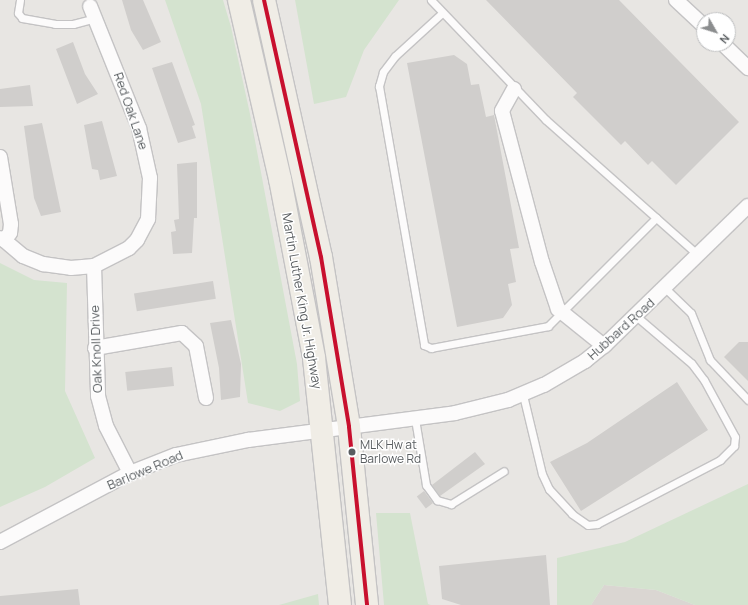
<!DOCTYPE html>
<style>
body{margin:0}
#map{position:relative;width:748px;height:605px;overflow:hidden;background:#e8e6e3;font-family:Manrope,sans-serif}
div>[style]{position:absolute}
[style*='--x']{left:calc(var(--x)*1px);top:calc(var(--y)*1px);width:calc(var(--w)*1px);rotate:calc(var(--a)*1deg)}
.education>*{inset:0;background:#dad6d2}
.green>*{inset:0;background:#d4e3cf}
.building>*{inset:0;background:#d0cecc;transform-origin:0 0}
.roads{filter:drop-shadow(1px 0 #c4c3c4) drop-shadow(-1px 0 #c4c3c4) drop-shadow(0 1px #c4c3c4) drop-shadow(0 -1px #c4c3c4)}
.service>*{height:7px;margin:-3.5px;padding:0 3.5px;transform-origin:3.5px;border-radius:3.5px;background:#fcfbfb}
.minor>*{height:14px;margin:-7px;padding:0 7px;transform-origin:7px;border-radius:7px;background:#fcfbfb}
.primary>*{height:22px;margin:-11px;padding:0 11px;transform-origin:11px;border-radius:11px;background:#f0ede6}
.bus-1>*{height:4px;margin:-2px;padding:0 2px;transform-origin:2px;border-radius:2px;background:#c8102e}
.dots>*{width:11px;height:11px;translate:-50% -50%;box-sizing:border-box;border:2px solid #fff;border-radius:50%}
span{translate:-50% -50%;white-space:nowrap;text-align:center;line-height:1.15;-webkit-text-stroke:3px #fff;paint-order:stroke}
.bus-label{font-size:12px;color:#595d60}
.left{translate:0 -50%;text-align:left}
.street-label{font-size:13px;color:#595d60}
.north{position:absolute;left:696px;top:12px;width:40px;height:40px;box-sizing:border-box;background:#fff;border:1px solid #bdbebf;border-radius:50%;rotate:129deg;font-size:11px;font-weight:700;line-height:16px;text-align:center;color:#595d60}
.north::after{content:'';display:block;margin:auto;width:14px;height:18px;background:#8b8d8e;clip-path:polygon(50% 0,100% 100%,50% 72%,0 100%)}
</style>
<div id="map">
<div class="education">
<div style="clip-path:polygon(604px 585px,656px 590px,695px 605px,591px 605px)"></div>
</div>
<div class="green">
<div style="clip-path:polygon(165px 0,223px 0,231px 27px,250px 114px,297px 364px,300px 401px,280px 411px,248px 403px,201px 104px)"></div>
<div style="clip-path:polygon(295px 0,399px 0,364px 50px,346px 97px,314px 104px)"></div>
<div style="clip-path:polygon(0 263px,34px 280px,67px 283px,65px 391px,95px 458px,45px 487px,0 507px)"></div>
<div style="clip-path:polygon(748px 484px,748px 605px,695px 605px,656px 590px,604px 585px,591px 605px,557px 605px,557px 558px,625px 542px)"></div>
<div style="clip-path:polygon(376px 513px,410px 513px,428px 604px,431px 605px,384px 605px)"></div>
<div style="clip-path:polygon(318px 594px,319px 605px,279px 605px)"></div>
</div>
<div class="building">
<div style="clip-path:polygon(122px 0,143px 0,161px 42px,143px 50px,131px 30px)"></div>
<div style="clip-path:polygon(486px 0,619px 0,739px 122px,676px 185px,652px 161px,648px 165px,625px 141px,621px 145px,573px 97px,577px 93px)"></div>
<div style="clip-path:polygon(73px 42px,85px 74px,98px 94px,77px 104px,56px 49px)"></div>
<div style="clip-path:polygon(454px 55px,467px 64px,471px 85px,479px 84px,486px 117px,494px 115px,519px 248px,510px 249px,516px 282px,508px 284px,512px 305px,503px 318px,457px 327px,407px 63px)"></div>
<div style="clip-path:polygon(172px 62px,195px 125px,192px 126px,196px 138px,178px 143px,152px 68px)"></div>
<div style="clip-path:polygon(30px 85px,33px 106px,0 107px,0 89px)"></div>
<div style="clip-path:polygon(102px 121px,117px 176px,100px 180px,98px 170px,92px 169px,84px 125px)"></div>
<div style="clip-path:polygon(42px 123px,61px 212px,41px 216px,34px 198px,24px 126px)"></div>
<div style="clip-path:polygon(197px 162px,197px 218px,194px 218px,192px 253px,173px 254px,171px 232px,176px 231px,174px 220px,179px 219px,177px 164px)"></div>
<div style="left:213px;top:281px;width:18px;height:80px;rotate:81deg"></div>
<div style="clip-path:polygon(231px 320px,241px 364px,240px 397px,221px 400px,219px 368px,210px 323px)"></div>
<div style="clip-path:polygon(739px 342px,748px 342px,748px 381px,724px 357px)"></div>
<div style="left:172px;top:367px;width:19px;height:47px;rotate:84deg"></div>
<div style="clip-path:polygon(677px 382px,708px 430px,581px 511px,550px 462px,587px 443px)"></div>
<div style="clip-path:polygon(475px 452px,485px 464px,440px 496px,432px 485px)"></div>
<div style="left:424px;top:491px;width:15px;height:9px;rotate:53deg"></div>
<div style="clip-path:polygon(546px 555px,550px 605px,461px 605px,442px 599px,439px 566px)"></div>
<div style="clip-path:polygon(78px 589px,80px 605px,0 605px,0 596px)"></div>
</div>
<div class="roads">
<div class="service">
<div style="--x:20;--y:0;--w:13;--a:99"></div>
<div style="--x:18;--y:13;--w:6;--a:51"></div>
<div style="--x:22;--y:18;--w:34;--a:10"></div>
<div style="--x:55;--y:24;--w:18;--a:0"></div>
<div style="--x:73;--y:24;--w:23;--a:-15"></div>
<div style="--x:431;--y:0;--w:166;--a:46.2"></div>
<div style="--x:546;--y:120;--w:203;--a:41.6"></div>
<div style="--x:442;--y:13;--w:64;--a:137.5"></div>
<div style="--x:395;--y:56;--w:20;--a:127"></div>
<div style="--x:383;--y:72;--w:15;--a:106"></div>
<div style="--x:379;--y:86;--w:263;--a:80.1"></div>
<div style="--x:424;--y:345;--w:8;--a:23"></div>
<div style="--x:431;--y:348;--w:119;--a:-10.6"></div>
<div style="--x:548;--y:326;--w:153;--a:-45"></div>
<div style="--x:665;--y:288;--w:36;--a:44"></div>
<div style="--x:691;--y:313;--w:51;--a:68"></div>
<div style="--x:710;--y:360;--w:55;--a:46.5"></div>
<div style="--x:523;--y:395;--w:81;--a:76.5"></div>
<div style="--x:542;--y:474;--w:17;--a:65"></div>
<div style="--x:549;--y:489;--w:34;--a:47"></div>
<div style="--x:572;--y:514;--w:19;--a:35"></div>
<div style="--x:588;--y:525;--w:9;--a:-6"></div>
<div style="--x:597;--y:524;--w:139;--a:-27.5"></div>
<div style="--x:720;--y:460;--w:20;--a:-45"></div>
<div style="--x:734;--y:446;--w:9;--a:-84"></div>
<div style="--x:735;--y:437;--w:65;--a:-118.5"></div>
<div style="--x:704;--y:380;--w:21;--a:-127"></div>
<div style="--x:691;--y:363;--w:72;--a:-139.5"></div>
<div style="--x:415;--y:419;--w:67;--a:80.5"></div>
<div style="--x:426;--y:485;--w:19;--a:54"></div>
<div style="--x:437;--y:500;--w:15;--a:16"></div>
<div style="--x:451;--y:504;--w:62;--a:-31.9"></div>
</div>
<div class="minor">
<div style="--x:676;--y:0;--w:38;--a:43"></div>
<div style="--x:723;--y:44;--w:35;--a:44"></div>
<div style="--x:514;--y:89;--w:25;--a:119"></div>
<div style="--x:502;--y:111;--w:156;--a:75.2"></div>
<div style="--x:542;--y:262;--w:50;--a:71.2"></div>
<div style="--x:558;--y:309;--w:59;--a:38.8"></div>
<div style="--x:0;--y:157;--w:68;--a:80.7"></div>
<div style="--x:11;--y:224;--w:9;--a:96"></div>
<div style="--x:10;--y:233;--w:9;--a:131"></div>
<div style="--x:4;--y:240;--w:4;--a:-153"></div>
<div style="--x:4;--y:240;--w:25;--a:40"></div>
<div style="--x:23;--y:256;--w:22;--a:22"></div>
<div style="--x:43;--y:264;--w:28;--a:8"></div>
<div style="--x:71;--y:268;--w:23;--a:-5"></div>
<div style="--x:94;--y:266;--w:39;--a:-27"></div>
<div style="--x:129;--y:248;--w:11;--a:-45"></div>
<div style="--x:137;--y:240;--w:24;--a:-62"></div>
<div style="--x:148;--y:219;--w:41;--a:-87.2"></div>
<div style="--x:150;--y:178;--w:51;--a:-102.4"></div>
<div style="--x:139;--y:128;--w:131;--a:-111.9"></div>
<div style="--x:94;--y:266;--w:130;--a:88.2"></div>
<div style="--x:98;--y:396;--w:31;--a:75"></div>
<div style="--x:106;--y:426;--w:53;--a:62.9"></div>
<div style="--x:95;--y:348;--w:88;--a:-9.8"></div>
<div style="--x:182;--y:333;--w:19;--a:43"></div>
<div style="--x:196;--y:346;--w:53;--a:79.1"></div>
<div style="--x:0;--y:542;--w:147;--a:-28"></div>
<div style="--x:130;--y:473;--w:49;--a:-21.4"></div>
<div style="--x:176;--y:455;--w:74;--a:-11.8"></div>
<div style="--x:248;--y:440;--w:209;--a:-7.4"></div>
<div style="--x:455;--y:413;--w:55;--a:-13.8"></div>
<div style="--x:508;--y:400;--w:39;--a:-23"></div>
<div style="--x:544;--y:385;--w:48;--a:-30.3"></div>
<div style="--x:585;--y:361;--w:27;--a:-39"></div>
<div style="--x:606;--y:344;--w:198;--a:-44.2"></div>
</div>
<div class="primary">
<div style="--x:239;--y:0;--w:184;--a:77.1"></div>
<div style="--x:280;--y:179;--w:182;--a:79.2"></div>
<div style="--x:314;--y:358;--w:248;--a:84"></div>
<div style="--x:264;--y:0;--w:263;--a:77.5"></div>
<div style="--x:321;--y:257;--w:172;--a:80.6"></div>
<div style="--x:349;--y:427;--w:179;--a:84.2"></div>
</div>
</div>
<div class="bus-1">
<div style="--x:264;--y:0;--w:263;--a:77.5"></div>
<div style="--x:321;--y:257;--w:172;--a:80.6"></div>
<div style="--x:349;--y:427;--w:179;--a:84.2"></div>
</div>
<div class="dots">
<div style="left:352px;top:452px;background:#595d60"></div>
</div>
<div class="bus-label">
<span class="left" style="left:360px;top:452px">MLK Hw at<br>Barlowe Rd</span>
</div>
<div class="street-label">
<span style="left:131px;top:111px;rotate:71deg">Red Oak Lane</span>
<span style="left:302px;top:301px;rotate:80deg">Martin Luther King Jr. Highway</span>
<span style="left:621px;top:329px;rotate:-42deg">Hubbard Road</span>
<span style="left:96px;top:349px;rotate:-92deg">Oak Knoll Drive</span>
<span style="left:145px;top:470px;rotate:-23deg">Barlowe Road</span>
</div>
<div class="north">N</div>
</div>
